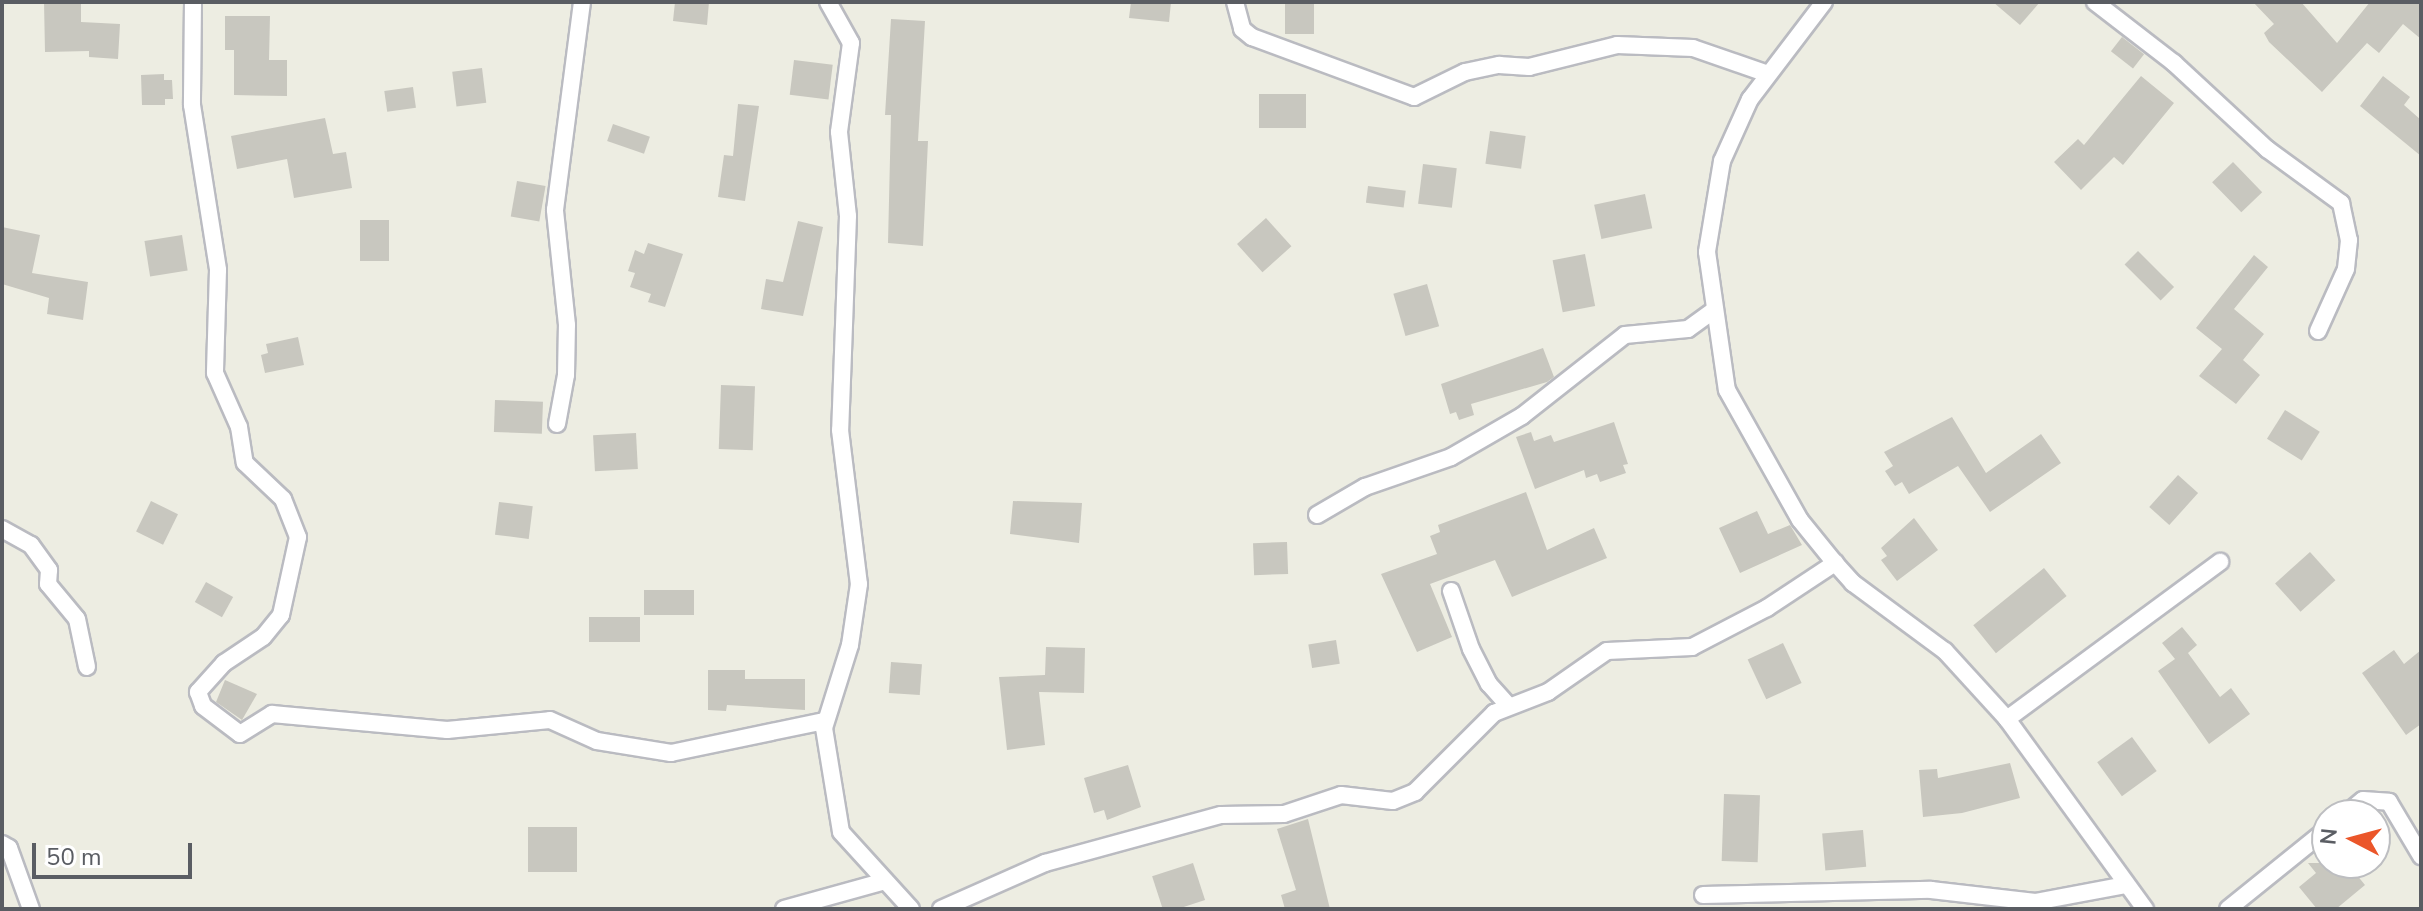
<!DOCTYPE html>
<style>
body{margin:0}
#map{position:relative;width:2423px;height:911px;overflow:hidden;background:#edede2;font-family:"Nunito Sans",sans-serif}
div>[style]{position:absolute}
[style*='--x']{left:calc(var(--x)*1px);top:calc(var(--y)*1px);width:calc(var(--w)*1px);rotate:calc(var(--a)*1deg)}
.building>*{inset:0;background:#c8c7bf;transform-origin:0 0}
.roads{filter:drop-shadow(2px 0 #babbc1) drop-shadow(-2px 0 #babbc1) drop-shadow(0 2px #babbc1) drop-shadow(0 -2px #babbc1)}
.minor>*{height:16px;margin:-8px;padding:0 8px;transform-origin:8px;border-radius:8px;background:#fff}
span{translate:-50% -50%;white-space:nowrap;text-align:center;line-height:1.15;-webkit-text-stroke:6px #fff;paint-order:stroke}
.frame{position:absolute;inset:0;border:4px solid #5a5d63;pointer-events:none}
.north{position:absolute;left:2311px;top:799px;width:80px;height:80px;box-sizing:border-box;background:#fff;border:2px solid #bdbec1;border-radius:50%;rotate:276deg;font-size:22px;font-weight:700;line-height:32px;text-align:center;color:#5a5d63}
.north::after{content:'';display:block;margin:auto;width:28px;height:36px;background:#eb562a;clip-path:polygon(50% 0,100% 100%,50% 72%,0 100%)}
.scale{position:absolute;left:32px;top:843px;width:160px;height:36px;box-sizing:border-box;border:4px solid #5a5d63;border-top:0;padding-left:10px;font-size:24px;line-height:28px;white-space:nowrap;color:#5a5d63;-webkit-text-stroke:6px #fff;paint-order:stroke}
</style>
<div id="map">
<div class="building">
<div style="clip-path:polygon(44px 2px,81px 2px,81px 22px,120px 24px,118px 59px,89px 57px,89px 51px,45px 52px)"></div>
<div style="clip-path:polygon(675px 2px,709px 2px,707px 25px,673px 21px)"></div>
<div style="clip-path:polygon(1131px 2px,1171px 2px,1169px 22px,1129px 18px)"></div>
<div style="left:1285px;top:2px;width:29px;height:32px"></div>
<div style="clip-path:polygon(1993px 2px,2040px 2px,2020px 25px)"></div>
<div style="clip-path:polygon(2253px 2px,2301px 2px,2337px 43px,2370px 2px,2421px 2px,2421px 39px,2403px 24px,2379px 53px,2367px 43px,2322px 92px,2269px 42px,2264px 33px,2274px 24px)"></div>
<div style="clip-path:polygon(225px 16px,270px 16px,269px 60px,287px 60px,287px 96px,234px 95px,234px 50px,225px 50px)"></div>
<div style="clip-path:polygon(891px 19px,925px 21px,918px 141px,928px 141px,923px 246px,888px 243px,891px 115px,885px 115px)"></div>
<div style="left:2122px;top:37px;width:28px;height:18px;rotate:38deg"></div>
<div style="left:794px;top:60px;width:39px;height:35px;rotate:7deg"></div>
<div style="left:482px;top:68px;width:35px;height:30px;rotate:83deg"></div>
<div style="clip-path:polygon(164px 74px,164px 80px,172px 80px,173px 99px,165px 99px,165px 105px,142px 105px,141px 75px)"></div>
<div style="clip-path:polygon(2141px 76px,2174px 103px,2123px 165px,2114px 157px,2081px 190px,2054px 162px,2078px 139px,2084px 145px)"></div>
<div style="clip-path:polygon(2383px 76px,2410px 97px,2404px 105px,2421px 120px,2421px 156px,2360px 106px)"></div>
<div style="left:413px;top:87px;width:21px;height:29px;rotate:82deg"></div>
<div style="left:1259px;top:94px;width:47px;height:34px"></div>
<div style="clip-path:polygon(738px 104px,759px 106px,745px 201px,718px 197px,724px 155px,733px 156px)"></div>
<div style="clip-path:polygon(325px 118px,333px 154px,346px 152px,352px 188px,294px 198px,287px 159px,237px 169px,231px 136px)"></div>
<div style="left:613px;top:124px;width:39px;height:18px;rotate:19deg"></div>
<div style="left:1490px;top:131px;width:36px;height:33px;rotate:8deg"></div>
<div style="left:2233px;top:162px;width:42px;height:29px;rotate:46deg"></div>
<div style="left:1423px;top:164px;width:34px;height:40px;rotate:7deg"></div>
<div style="left:517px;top:181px;width:29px;height:36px;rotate:10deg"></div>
<div style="left:1368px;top:186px;width:38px;height:17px;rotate:7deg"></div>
<div style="left:1645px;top:194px;width:35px;height:52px;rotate:78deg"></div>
<div style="left:1266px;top:218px;width:38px;height:39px;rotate:48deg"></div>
<div style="left:360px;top:220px;width:29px;height:41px"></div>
<div style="clip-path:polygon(798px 221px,823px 227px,803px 316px,761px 309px,766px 279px,783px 282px)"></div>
<div style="clip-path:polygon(2px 227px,40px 235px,32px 273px,88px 282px,83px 320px,47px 314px,49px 298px,2px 284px)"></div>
<div style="left:182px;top:235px;width:36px;height:38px;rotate:81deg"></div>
<div style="clip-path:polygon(648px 243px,683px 254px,665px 307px,648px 302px,651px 294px,630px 287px,635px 273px,628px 271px,635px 250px,644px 254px)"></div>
<div style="left:2138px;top:251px;width:51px;height:19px;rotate:45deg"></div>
<div style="left:1585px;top:254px;width:53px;height:33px;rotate:79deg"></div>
<div style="clip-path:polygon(2254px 255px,2268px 267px,2234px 309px,2264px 334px,2243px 360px,2260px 375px,2236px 404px,2199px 376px,2222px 349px,2196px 328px)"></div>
<div style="left:1427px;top:284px;width:44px;height:35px;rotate:74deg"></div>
<div style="clip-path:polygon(298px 337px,304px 365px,265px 373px,261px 355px,268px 353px,266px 344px)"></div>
<div style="clip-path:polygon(1543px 348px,1554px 377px,1547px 382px,1471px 404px,1474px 415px,1459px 420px,1456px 412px,1450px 414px,1441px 384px)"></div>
<div style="left:721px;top:385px;width:34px;height:64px;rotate:2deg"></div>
<div style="left:495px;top:400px;width:48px;height:32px;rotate:2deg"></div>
<div style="left:2285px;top:410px;width:41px;height:34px;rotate:32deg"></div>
<div style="clip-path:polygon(1952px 417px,1986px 473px,2041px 434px,2061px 463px,1990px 512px,1958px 466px,1909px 494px,1902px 482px,1895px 486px,1885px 471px,1893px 466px,1884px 452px)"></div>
<div style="clip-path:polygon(1614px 422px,1628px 464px,1623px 465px,1626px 473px,1600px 482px,1597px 474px,1586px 478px,1584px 470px,1535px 489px,1516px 437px,1531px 432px,1534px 441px,1551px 435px,1554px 442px)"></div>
<div style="left:636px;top:433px;width:36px;height:43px;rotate:87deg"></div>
<div style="left:2178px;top:475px;width:27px;height:43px;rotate:42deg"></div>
<div style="clip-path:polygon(1526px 492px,1547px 550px,1594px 528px,1607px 558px,1512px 597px,1495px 560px,1430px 584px,1452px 637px,1417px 652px,1381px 574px,1437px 554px,1430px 536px,1440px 532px,1438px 525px)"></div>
<div style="left:151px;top:501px;width:30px;height:34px;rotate:26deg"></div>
<div style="clip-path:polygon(1013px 501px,1082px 503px,1079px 543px,1010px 534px)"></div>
<div style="left:499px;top:502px;width:34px;height:33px;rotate:7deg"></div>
<div style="clip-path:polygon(1757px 511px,1768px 534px,1790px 525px,1802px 545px,1740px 573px,1719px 528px)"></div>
<div style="clip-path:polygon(1914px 518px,1938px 550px,1897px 581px,1881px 560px,1887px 556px,1881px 548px)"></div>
<div style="left:1287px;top:542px;width:32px;height:34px;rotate:88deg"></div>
<div style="left:2310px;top:552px;width:38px;height:47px;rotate:48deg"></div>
<div style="left:2044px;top:568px;width:36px;height:91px;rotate:51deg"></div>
<div style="left:206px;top:582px;width:31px;height:23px;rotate:29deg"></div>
<div style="left:644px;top:590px;width:50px;height:25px"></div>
<div style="left:589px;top:617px;width:51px;height:25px"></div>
<div style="clip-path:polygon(2182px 627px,2197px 645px,2188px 653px,2220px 697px,2231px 688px,2250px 714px,2209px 744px,2158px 671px,2175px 659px,2162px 643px)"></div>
<div style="left:1336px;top:640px;width:24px;height:28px;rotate:81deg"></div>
<div style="left:1783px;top:643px;width:44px;height:39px;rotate:65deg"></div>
<div style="clip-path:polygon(1046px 647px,1085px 648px,1084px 693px,1039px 692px,1045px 745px,1007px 750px,999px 677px,1045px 675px)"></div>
<div style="clip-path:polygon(2394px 650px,2404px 664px,2421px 650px,2421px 724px,2406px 735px,2362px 673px)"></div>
<div style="left:891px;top:662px;width:31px;height:31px;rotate:4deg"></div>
<div style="clip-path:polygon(708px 670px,745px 670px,745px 679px,805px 679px,805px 710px,727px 705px,726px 711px,708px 710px)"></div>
<div style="clip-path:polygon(225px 680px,257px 694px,242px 720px,216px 702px)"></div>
<div style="left:2132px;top:737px;width:42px;height:43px;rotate:54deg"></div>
<div style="clip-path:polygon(2010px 763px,2020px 798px,1962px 813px,1923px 817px,1919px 770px,1937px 769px,1938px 778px)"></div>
<div style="clip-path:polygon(1128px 765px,1141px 807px,1107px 820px,1104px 810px,1094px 813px,1084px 778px)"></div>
<div style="left:1724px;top:794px;width:36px;height:67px;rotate:2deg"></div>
<div style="clip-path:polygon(1308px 819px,1330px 909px,1285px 909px,1281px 895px,1296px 890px,1277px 829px)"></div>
<div style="left:528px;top:827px;width:49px;height:45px"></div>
<div style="left:1863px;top:830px;width:37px;height:41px;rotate:85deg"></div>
<div style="left:1193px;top:863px;width:39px;height:43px;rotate:72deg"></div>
<div style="clip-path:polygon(2308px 863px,2347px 863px,2365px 885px,2336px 909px,2317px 909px,2299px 887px,2316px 873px)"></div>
</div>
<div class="roads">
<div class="minor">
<div style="--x:193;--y:2;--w:103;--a:90.6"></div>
<div style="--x:192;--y:105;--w:167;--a:81"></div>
<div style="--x:218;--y:270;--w:103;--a:91.7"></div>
<div style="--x:215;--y:373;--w:59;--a:66"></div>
<div style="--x:239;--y:427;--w:36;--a:81"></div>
<div style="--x:245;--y:463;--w:52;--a:43.5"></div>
<div style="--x:283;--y:499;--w:41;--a:68.5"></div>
<div style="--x:298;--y:537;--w:80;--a:102.3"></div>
<div style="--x:281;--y:615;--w:28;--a:129"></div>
<div style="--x:263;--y:637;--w:47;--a:146.3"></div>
<div style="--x:224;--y:663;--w:39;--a:132"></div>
<div style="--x:198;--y:692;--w:15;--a:70"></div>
<div style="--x:203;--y:706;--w:46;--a:37.1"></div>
<div style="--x:240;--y:734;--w:38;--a:-32"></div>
<div style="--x:272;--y:714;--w:176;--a:5.2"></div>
<div style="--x:447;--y:730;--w:103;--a:-5.5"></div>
<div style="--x:550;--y:720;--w:51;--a:24.1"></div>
<div style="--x:597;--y:741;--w:75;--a:9.2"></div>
<div style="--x:671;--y:753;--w:156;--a:-11.8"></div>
<div style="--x:828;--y:2;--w:47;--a:60.7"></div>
<div style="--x:851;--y:43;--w:90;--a:97.7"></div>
<div style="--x:839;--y:132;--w:84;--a:83.9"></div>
<div style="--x:848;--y:216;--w:214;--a:92.1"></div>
<div style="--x:840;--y:430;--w:155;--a:83"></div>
<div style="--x:859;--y:584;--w:62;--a:98.4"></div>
<div style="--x:850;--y:645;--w:87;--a:107.4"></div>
<div style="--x:824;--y:728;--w:105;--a:80.7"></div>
<div style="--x:841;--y:832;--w:104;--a:47.7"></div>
<div style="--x:1235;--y:2;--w:28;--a:75"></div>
<div style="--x:1242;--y:29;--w:13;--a:39"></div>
<div style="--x:1252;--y:37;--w:173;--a:20.3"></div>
<div style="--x:1414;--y:97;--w:57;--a:-26.1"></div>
<div style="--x:1465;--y:72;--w:35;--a:-12"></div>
<div style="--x:1499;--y:65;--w:30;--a:4"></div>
<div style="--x:1529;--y:67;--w:91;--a:-14"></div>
<div style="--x:1617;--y:45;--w:76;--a:2.3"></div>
<div style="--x:1693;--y:48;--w:79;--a:19.1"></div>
<div style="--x:1824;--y:2;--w:122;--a:127.3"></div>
<div style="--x:1750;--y:99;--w:68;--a:114.3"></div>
<div style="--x:1722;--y:161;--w:92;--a:99.4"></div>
<div style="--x:1707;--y:252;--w:139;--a:81.8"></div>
<div style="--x:1727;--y:390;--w:149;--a:60.7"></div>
<div style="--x:1800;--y:520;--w:55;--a:50.9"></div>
<div style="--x:1835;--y:563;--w:27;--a:48"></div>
<div style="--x:1853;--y:583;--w:114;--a:36.5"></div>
<div style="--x:1945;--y:651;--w:92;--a:47.6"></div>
<div style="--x:2007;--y:719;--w:235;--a:54"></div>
<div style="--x:2095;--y:2;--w:100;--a:37.7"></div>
<div style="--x:2174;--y:63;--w:127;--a:42.8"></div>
<div style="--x:2267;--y:149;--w:92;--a:36.1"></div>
<div style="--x:2341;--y:203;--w:38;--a:78"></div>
<div style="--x:2349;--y:240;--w:29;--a:96"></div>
<div style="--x:2346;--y:269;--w:68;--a:114.3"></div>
<div style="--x:557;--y:424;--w:50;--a:-79.6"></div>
<div style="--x:566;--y:375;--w:50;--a:-88.9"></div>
<div style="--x:567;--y:325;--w:116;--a:-96"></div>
<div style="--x:555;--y:210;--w:210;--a:-82.6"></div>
<div style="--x:1317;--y:515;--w:56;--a:-30.3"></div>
<div style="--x:1365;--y:487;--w:91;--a:-19.2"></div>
<div style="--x:1451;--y:457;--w:82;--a:-30"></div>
<div style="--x:1522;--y:416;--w:131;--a:-38.2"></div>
<div style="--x:1625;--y:335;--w:63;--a:-5.4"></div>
<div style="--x:1688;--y:329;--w:32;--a:-36"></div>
<div style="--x:2;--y:529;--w:33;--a:29"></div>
<div style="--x:31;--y:545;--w:31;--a:54"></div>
<div style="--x:49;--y:570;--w:14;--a:94"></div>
<div style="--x:48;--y:584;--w:45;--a:50.4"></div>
<div style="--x:77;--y:619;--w:49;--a:78.2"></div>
<div style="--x:1451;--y:591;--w:61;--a:71"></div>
<div style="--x:1471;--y:649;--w:39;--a:63"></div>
<div style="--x:1489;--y:684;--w:30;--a:48"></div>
<div style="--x:2007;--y:719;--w:265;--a:-36.4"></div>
<div style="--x:2345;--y:815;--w:23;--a:-40"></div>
<div style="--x:2363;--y:800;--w:26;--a:4"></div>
<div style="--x:2389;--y:802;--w:63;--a:59.3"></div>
<div style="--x:2;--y:844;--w:8;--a:30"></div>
<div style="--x:9;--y:848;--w:65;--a:70.2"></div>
<div style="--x:1703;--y:895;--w:228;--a:-1.3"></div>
<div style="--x:1931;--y:890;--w:105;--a:6.6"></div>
<div style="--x:2035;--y:902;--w:93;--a:-10.6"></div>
<div style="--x:784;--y:909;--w:105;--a:-15.5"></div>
<div style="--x:941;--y:909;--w:114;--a:-23.9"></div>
<div style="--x:1045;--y:863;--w:182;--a:-15.3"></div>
<div style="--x:1221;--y:815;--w:63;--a:-0.9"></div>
<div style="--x:1284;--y:814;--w:60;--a:-18.4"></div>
<div style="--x:1341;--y:795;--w:52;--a:6.6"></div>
<div style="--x:1393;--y:801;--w:24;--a:-22"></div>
<div style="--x:1415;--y:792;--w:112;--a:-45"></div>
<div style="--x:1494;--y:713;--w:58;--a:-21.3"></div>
<div style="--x:1548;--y:692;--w:72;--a:-34.8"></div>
<div style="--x:1607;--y:651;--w:85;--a:-2.7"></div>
<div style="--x:1692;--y:647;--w:85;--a:-27.5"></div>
<div style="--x:1767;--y:608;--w:82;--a:-33.5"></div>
<div style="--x:2228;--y:909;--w:127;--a:-38.9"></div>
</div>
</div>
<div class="frame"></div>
<div class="north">N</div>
<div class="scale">50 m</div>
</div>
